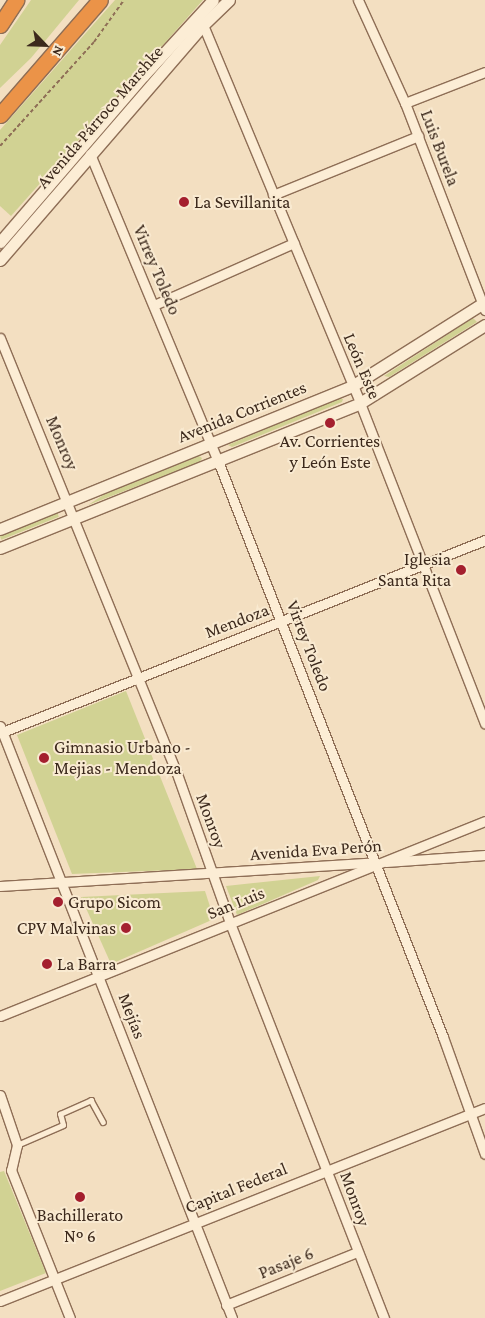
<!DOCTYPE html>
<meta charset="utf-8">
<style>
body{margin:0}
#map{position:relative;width:485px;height:1318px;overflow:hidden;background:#f3dfc1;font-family:"Crimson Pro",serif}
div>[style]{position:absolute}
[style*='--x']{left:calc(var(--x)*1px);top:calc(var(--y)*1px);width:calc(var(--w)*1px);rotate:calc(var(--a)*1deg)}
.green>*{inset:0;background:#d1d293;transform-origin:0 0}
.path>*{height:2px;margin-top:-1px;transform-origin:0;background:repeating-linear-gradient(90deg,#8e6e56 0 4px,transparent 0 6.5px)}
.roads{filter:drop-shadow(1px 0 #8e6e56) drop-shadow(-1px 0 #8e6e56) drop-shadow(0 1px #8e6e56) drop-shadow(0 -1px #8e6e56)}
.lane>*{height:4.5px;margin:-2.25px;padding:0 2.25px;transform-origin:2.25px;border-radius:2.25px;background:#fcedd5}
.street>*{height:9px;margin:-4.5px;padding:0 4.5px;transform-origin:4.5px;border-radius:4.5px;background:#fcedd5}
.secondary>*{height:11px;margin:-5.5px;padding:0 5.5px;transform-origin:5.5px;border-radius:5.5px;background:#fcedd5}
.highway>*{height:15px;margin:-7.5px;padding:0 7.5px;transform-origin:7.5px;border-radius:7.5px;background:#eb9348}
.dots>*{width:14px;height:14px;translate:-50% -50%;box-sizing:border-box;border:2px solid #f9ead1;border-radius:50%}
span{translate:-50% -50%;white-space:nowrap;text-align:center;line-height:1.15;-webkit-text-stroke:4px #f9ead1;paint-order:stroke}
.street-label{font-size:18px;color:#3c291c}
.poi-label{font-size:18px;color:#3c291c}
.left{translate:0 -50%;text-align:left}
.right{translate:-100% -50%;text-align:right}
.north{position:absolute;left:20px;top:20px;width:50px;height:50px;-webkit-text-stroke:4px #f9ead1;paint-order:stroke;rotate:114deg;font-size:14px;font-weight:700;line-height:20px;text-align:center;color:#3c291c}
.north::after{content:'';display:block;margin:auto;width:18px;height:22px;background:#3c291c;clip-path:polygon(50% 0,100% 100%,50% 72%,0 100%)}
</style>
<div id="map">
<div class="green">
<div style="clip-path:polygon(31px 0,79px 0,31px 58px,0 88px,0 45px)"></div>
<div style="clip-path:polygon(115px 0,203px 0,11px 216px,0 206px,0 130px)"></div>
<div style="clip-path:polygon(473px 318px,477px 322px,389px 377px,384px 376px)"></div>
<div style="clip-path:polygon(338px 398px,343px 399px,342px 402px,232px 447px,228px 445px)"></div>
<div style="clip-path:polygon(199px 456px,202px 458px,200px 462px,88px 505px,105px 494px)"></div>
<div style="left:57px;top:512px;width:5px;height:62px;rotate:68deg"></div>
<div style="clip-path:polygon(126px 691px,197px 869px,72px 874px,17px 735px)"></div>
<div style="clip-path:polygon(320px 876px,318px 880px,237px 915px,226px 886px)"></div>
<div style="clip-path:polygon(205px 891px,214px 919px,111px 964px,81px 897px)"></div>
<div style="clip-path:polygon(4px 1171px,46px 1273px,0 1291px,0 1172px)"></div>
</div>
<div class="path">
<div style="--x:0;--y:146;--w:140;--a:-47.9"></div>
<div style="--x:94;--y:42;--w:52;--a:-54.5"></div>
</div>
<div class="roads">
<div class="lane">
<div style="--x:17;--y:1145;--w:50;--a:-23.5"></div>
<div style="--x:63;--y:1125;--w:11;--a:-105"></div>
<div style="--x:60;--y:1114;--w:34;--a:-24"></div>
<div style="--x:91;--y:1100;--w:25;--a:61"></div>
</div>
<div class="street">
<div style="--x:358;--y:0;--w:113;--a:65.5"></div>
<div style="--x:405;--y:103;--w:222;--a:68.9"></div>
<div style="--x:203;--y:25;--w:409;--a:67.4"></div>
<div style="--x:360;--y:403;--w:344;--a:68.7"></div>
<div style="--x:405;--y:103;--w:86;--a:-21.2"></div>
<div style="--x:90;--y:154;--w:333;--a:67.4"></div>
<div style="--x:218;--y:461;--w:618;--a:68.66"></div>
<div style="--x:443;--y:1037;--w:124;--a:70.3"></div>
<div style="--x:273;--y:195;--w:157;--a:-22.1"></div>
<div style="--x:154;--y:305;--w:153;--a:-23.9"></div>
<div style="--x:0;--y:338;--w:467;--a:67.9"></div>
<div style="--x:176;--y:771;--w:161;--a:70.4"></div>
<div style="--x:230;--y:923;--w:424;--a:68.7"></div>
<div style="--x:0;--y:726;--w:636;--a:68.6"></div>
<div style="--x:0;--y:733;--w:522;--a:-21.7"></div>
<div style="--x:386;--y:862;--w:99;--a:-4"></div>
<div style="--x:0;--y:886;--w:369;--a:-3.6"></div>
<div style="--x:0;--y:1016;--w:523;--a:-21.9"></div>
<div style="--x:0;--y:1095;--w:53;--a:71.2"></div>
<div style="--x:17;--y:1145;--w:26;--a:103"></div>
<div style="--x:11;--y:1170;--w:159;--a:68.3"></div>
<div style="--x:0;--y:1301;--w:522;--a:-21.7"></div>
<div style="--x:226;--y:1305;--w:141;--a:-22"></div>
</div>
<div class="secondary">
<div style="--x:0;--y:242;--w:219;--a:-49.3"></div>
<div style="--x:143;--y:76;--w:103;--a:-47.4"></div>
<div style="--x:0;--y:260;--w:311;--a:-49.2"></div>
<div style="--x:203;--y:25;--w:36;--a:-44"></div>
<div style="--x:0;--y:529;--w:380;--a:-22.1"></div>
<div style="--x:352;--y:386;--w:157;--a:-32.3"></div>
<div style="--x:0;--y:548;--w:388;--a:-21.9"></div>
<div style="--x:360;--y:403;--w:147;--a:-32"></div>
</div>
<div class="highway">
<div style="--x:0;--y:25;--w:30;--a:-57"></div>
<div style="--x:0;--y:115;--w:152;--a:-49"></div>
</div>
</div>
<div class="dots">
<div style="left:184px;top:202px;background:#a41f2e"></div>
<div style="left:330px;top:423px;background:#a41f2e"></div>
<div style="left:461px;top:570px;background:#a41f2e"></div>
<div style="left:44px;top:758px;background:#a41f2e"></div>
<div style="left:58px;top:902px;background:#a41f2e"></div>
<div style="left:126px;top:928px;background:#a41f2e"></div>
<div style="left:47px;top:964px;background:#a41f2e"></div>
<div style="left:80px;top:1197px;background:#a41f2e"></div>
</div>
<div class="street-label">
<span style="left:100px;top:117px;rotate:-49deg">Avenida Párroco Marshke</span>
<span style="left:440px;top:148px;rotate:69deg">Luis Burela</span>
<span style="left:157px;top:270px;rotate:67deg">Virrey Toledo</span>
<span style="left:362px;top:366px;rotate:67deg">León Este</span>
<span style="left:242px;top:412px;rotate:-22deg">Avenida Corrientes</span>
<span style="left:62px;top:443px;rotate:67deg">Monroy</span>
<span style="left:237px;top:621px;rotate:-21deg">Mendoza</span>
<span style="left:309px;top:646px;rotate:69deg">Virrey Toledo</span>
<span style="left:211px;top:821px;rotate:70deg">Monroy</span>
<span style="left:316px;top:850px;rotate:-4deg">Avenida Eva Perón</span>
<span style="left:236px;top:903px;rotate:-22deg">San Luis</span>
<span style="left:132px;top:1016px;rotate:69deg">Mejías</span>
<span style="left:236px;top:1188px;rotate:-22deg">Capital Federal</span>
<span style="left:355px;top:1199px;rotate:70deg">Monroy</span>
<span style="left:286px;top:1263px;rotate:-22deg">Pasaje 6</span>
</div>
<div class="poi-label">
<span class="left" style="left:194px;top:202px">La Sevillanita</span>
<span style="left:330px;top:452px">Av. Corrientes<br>y León Este</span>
<span class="right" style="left:451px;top:570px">Iglesia<br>Santa Rita</span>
<span class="left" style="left:54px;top:758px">Gimnasio Urbano -<br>Mejias - Mendoza</span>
<span class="left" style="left:68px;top:902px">Grupo Sicom</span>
<span class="right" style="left:116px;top:928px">CPV Malvinas</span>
<span class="left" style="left:57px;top:964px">La Barra</span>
<span style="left:80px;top:1226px">Bachillerato<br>Nº 6</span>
</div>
<div class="north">N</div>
</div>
